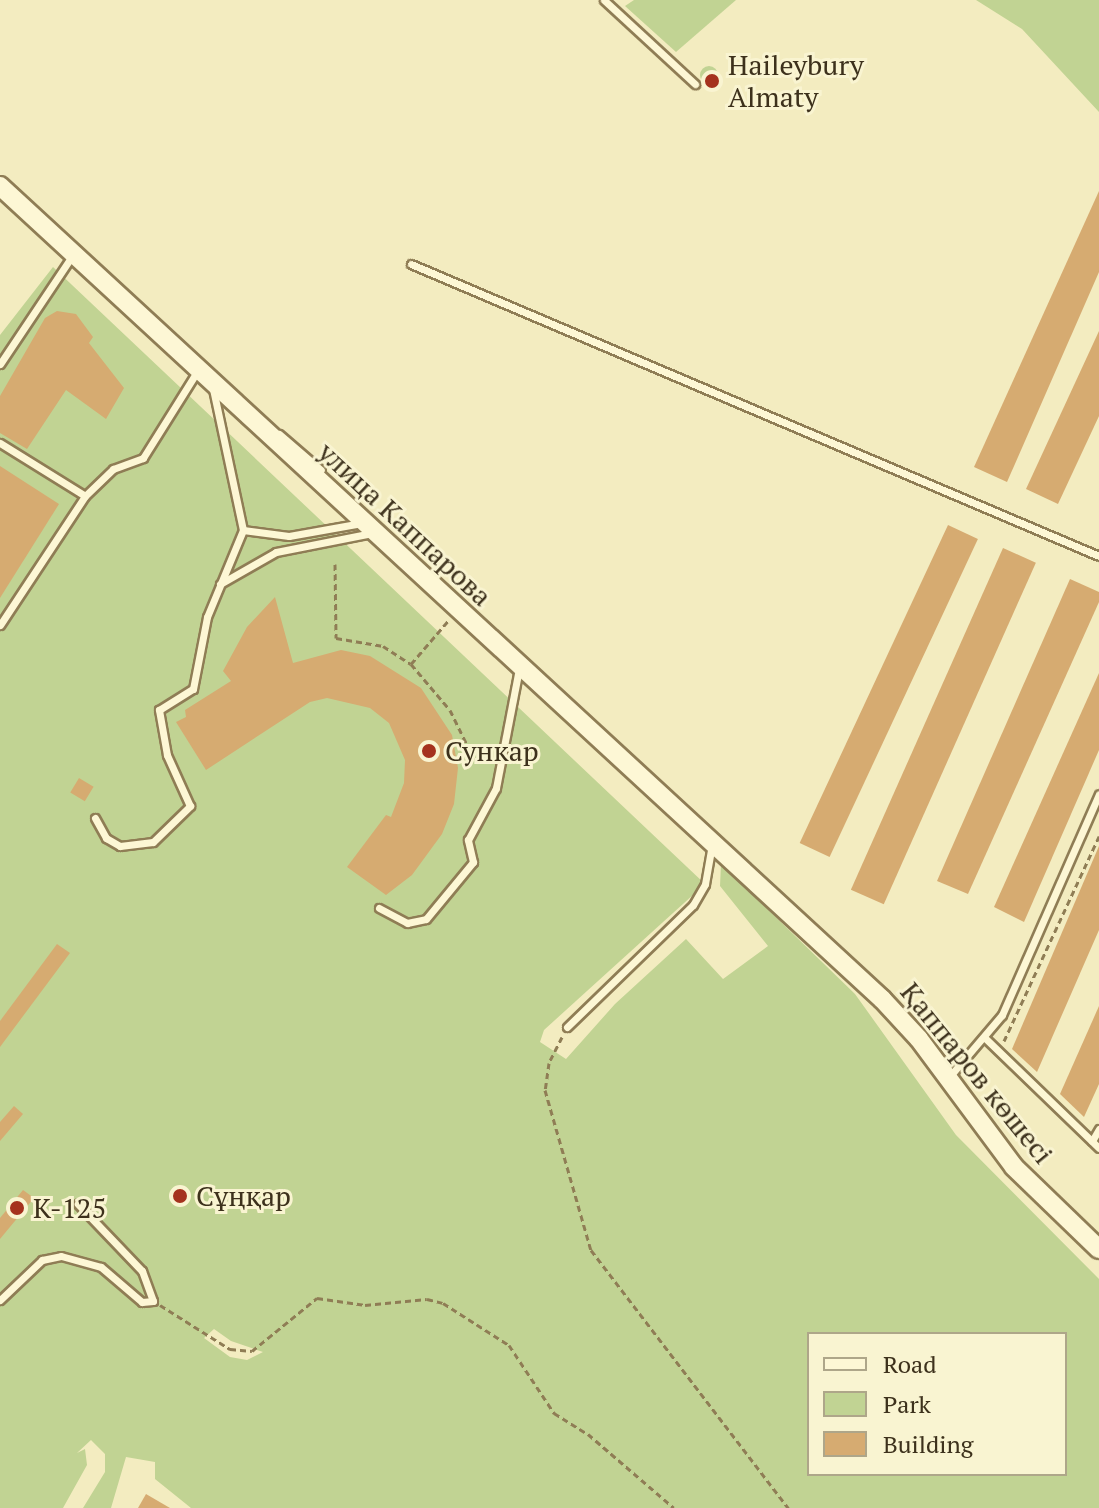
<!DOCTYPE html>
<meta charset="utf-8">
<style>
body{margin:0}
#map{position:relative;width:1099px;height:1508px;overflow:hidden;background:#f3ecc0;font-family:"PT Serif",serif}
div>[style]{position:absolute}
[style*='--x']{left:calc(var(--x)*1px);top:calc(var(--y)*1px);width:calc(var(--w)*1px);rotate:calc(var(--a)*1deg)}
.green>*{inset:0;background:#c1d393}
.round{border-radius:50%}
.building>*{inset:0;background:#d6ab71;transform-origin:0 0}
.path>*{height:3px;margin-top:-1.5px;transform-origin:0;background:repeating-linear-gradient(90deg,#8f7d55 0 6px,transparent 0 10px)}
.roads{filter:drop-shadow(2px 0 #8f7d55) drop-shadow(-2px 0 #8f7d55) drop-shadow(0 2px #8f7d55) drop-shadow(0 -2px #8f7d55)}
.lane>*{height:7px;margin:-3.5px;padding:0 3.5px;transform-origin:3.5px;border-radius:3.5px;background:#fdf7d5}
.secondary>*{height:18px;margin:-9px;padding:0 9px;transform-origin:9px;border-radius:9px;background:#fdf7d5}
.dots>*{width:22px;height:22px;translate:-50% -50%;box-sizing:border-box;border:4px solid #f9f4d1;border-radius:50%}
span{translate:-50% -50%;white-space:nowrap;text-align:center;line-height:1.15;-webkit-text-stroke:6px #f9f4d1;paint-order:stroke}
.poi-label{font-size:28px;color:#3d311c}
.left{translate:0 -50%;text-align:left}
.street-label{font-size:28px;color:#3d311c}
.legend{position:absolute;left:807px;top:1332px;width:260px;height:144px;box-sizing:border-box;background:#f9f4d1;border:2px solid #aea689;margin:0;padding:10px 14px;list-style:none;font-size:24px;color:#3d311c}
.legend li{display:flex;align-items:center;gap:16px;height:40px}
.legend b{width:40px;border:2px solid #aea689}
</style>
<div id="map">
<div class="green">
<div style="clip-path:polygon(634px 0,736px 0,676px 52px,625px 6px)"></div>
<div style="clip-path:polygon(976px 0,1099px 0,1099px 112px,1022px 29px)"></div>
<div class="round" style="left:700px;top:66px;width:18px;height:18px"></div>
<div style="clip-path:polygon(evenodd,53px 267px,705px 884px,544px 1030px,540px 1042px,566px 1059px,615px 1004px,686px 939px,723px 979px,768px 946px,720px 886px,721px 864px,855px 994px,956px 1135px,1099px 1279px,1099px 1508px,191px 1508px,155px 1479px,155px 1462px,126px 1457px,111px 1508px,83px 1508px,105px 1472px,105px 1454px,91px 1440px,77px 1453px,85px 1449px,87px 1465px,63px 1508px,0 1508px,0 335px,53px 267px,214px 1329px,231px 1341px,263px 1352px,247px 1360px,230px 1357px,204px 1338px,214px 1329px,53px 267px,809px 1334px,1065px 1334px,1065px 1474px,809px 1474px,809px 1334px)"></div>
</div>
<div class="building">
<div style="clip-path:polygon(1099px 191px,1099px 272px,1007px 482px,974px 467px)"></div>
<div style="clip-path:polygon(57px 311px,76px 314px,93px 337px,89px 343px,124px 388px,106px 419px,66px 390px,27px 449px,0 433px,0 396px,45px 318px)"></div>
<div style="clip-path:polygon(1099px 331px,1099px 416px,1058px 504px,1026px 489px)"></div>
<div style="clip-path:polygon(0 466px,59px 504px,0 598px)"></div>
<div style="left:948px;top:525px;width:33px;height:351px;rotate:25deg"></div>
<div style="left:1003px;top:548px;width:36px;height:374px;rotate:24deg"></div>
<div style="clip-path:polygon(1070px 579px,1099px 592px,1099px 602px,968px 894px,937px 881px)"></div>
<div style="clip-path:polygon(275px 597px,293px 663px,341px 650px,370px 656px,421px 688px,452px 735px,458px 768px,454px 804px,442px 834px,412px 875px,386px 895px,347px 867px,386px 815px,391px 817px,404px 783px,405px 760px,389px 723px,370px 708px,327px 698px,310px 702px,206px 770px,176px 722px,186px 717px,185px 710px,231px 681px,223px 671px,247px 627px)"></div>
<div style="clip-path:polygon(1099px 673px,1099px 750px,1024px 922px,994px 907px)"></div>
<div style="left:79px;top:778px;width:17px;height:17px;rotate:31deg"></div>
<div style="clip-path:polygon(1099px 846px,1099px 930px,1037px 1072px,1012px 1049px)"></div>
<div style="clip-path:polygon(57px 944px,70px 953px,0 1047px,0 1021px)"></div>
<div style="clip-path:polygon(1099px 1006px,1099px 1084px,1084px 1117px,1060px 1094px)"></div>
<div style="clip-path:polygon(14px 1106px,23px 1114px,0 1141px,0 1122px)"></div>
<div style="clip-path:polygon(23px 1190px,34px 1198px,0 1239px,0 1218px)"></div>
<div style="clip-path:polygon(146px 1494px,170px 1508px,138px 1508px)"></div>
</div>
<div class="path">
<div style="--x:335;--y:564;--w:74;--a:89.2"></div>
<div style="--x:336;--y:638;--w:48;--a:9.7"></div>
<div style="--x:383;--y:646;--w:33;--a:33"></div>
<div style="--x:411;--y:664;--w:57;--a:-49.3"></div>
<div style="--x:411;--y:664;--w:60;--a:49.7"></div>
<div style="--x:450;--y:710;--w:55;--a:63.9"></div>
<div style="--x:562;--y:1037;--w:29;--a:117"></div>
<div style="--x:549;--y:1063;--w:27;--a:98"></div>
<div style="--x:545;--y:1090;--w:166;--a:74"></div>
<div style="--x:591;--y:1250;--w:325;--a:52.6"></div>
<div style="--x:1004;--y:1041;--w:226;--a:-65.1"></div>
<div style="--x:160;--y:1305;--w:83;--a:32.2"></div>
<div style="--x:230;--y:1349;--w:22;--a:5"></div>
<div style="--x:252;--y:1351;--w:84;--a:-39.2"></div>
<div style="--x:317;--y:1298;--w:49;--a:8.3"></div>
<div style="--x:365;--y:1305;--w:62;--a:-5.5"></div>
<div style="--x:427;--y:1299;--w:16;--a:14"></div>
<div style="--x:443;--y:1303;--w:78;--a:32.5"></div>
<div style="--x:509;--y:1345;--w:82;--a:56.5"></div>
<div style="--x:554;--y:1413;--w:40;--a:32"></div>
<div style="--x:588;--y:1434;--w:113;--a:40.7"></div>
</div>
<div class="roads">
<div class="lane">
<div style="--x:604;--y:0;--w:124;--a:42.7"></div>
<div style="--x:411;--y:264;--w:747;--a:23"></div>
<div style="--x:0;--y:364;--w:130;--a:-56.3"></div>
<div style="--x:279;--y:434;--w:55;--a:40.6"></div>
<div style="--x:0;--y:443;--w:100;--a:31.9"></div>
<div style="--x:243;--y:530;--w:46;--a:7.4"></div>
<div style="--x:289;--y:536;--w:74;--a:-10.1"></div>
<div style="--x:220;--y:584;--w:64;--a:-29.7"></div>
<div style="--x:276;--y:552;--w:98;--a:-11.2"></div>
<div style="--x:0;--y:625;--w:154;--a:-56.6"></div>
<div style="--x:85;--y:496;--w:39;--a:-44"></div>
<div style="--x:113;--y:469;--w:32;--a:-20"></div>
<div style="--x:143;--y:458;--w:104;--a:-58"></div>
<div style="--x:95;--y:818;--w:23;--a:61"></div>
<div style="--x:106;--y:838;--w:16;--a:30"></div>
<div style="--x:120;--y:846;--w:33;--a:-7"></div>
<div style="--x:153;--y:842;--w:52;--a:-44.2"></div>
<div style="--x:190;--y:806;--w:56;--a:-114.3"></div>
<div style="--x:167;--y:755;--w:46;--a:-100.1"></div>
<div style="--x:159;--y:710;--w:40;--a:-32"></div>
<div style="--x:193;--y:689;--w:73;--a:-79"></div>
<div style="--x:207;--y:617;--w:94;--a:-67.5"></div>
<div style="--x:243;--y:530;--w:149;--a:-102"></div>
<div style="--x:379;--y:908;--w:32;--a:28"></div>
<div style="--x:407;--y:923;--w:19;--a:-12"></div>
<div style="--x:426;--y:919;--w:74;--a:-50.5"></div>
<div style="--x:473;--y:862;--w:23;--a:-103"></div>
<div style="--x:468;--y:840;--w:59;--a:-61.7"></div>
<div style="--x:496;--y:788;--w:121;--a:-79.1"></div>
<div style="--x:567;--y:1027;--w:175;--a:-44.1"></div>
<div style="--x:693;--y:905;--w:24;--a:-60"></div>
<div style="--x:705;--y:884;--w:39;--a:-80"></div>
<div style="--x:985;--y:1038;--w:158;--a:44"></div>
<div style="--x:950;--y:1076;--w:80;--a:-49.6"></div>
<div style="--x:1002;--y:1015;--w:241;--a:-66.3"></div>
<div style="--x:1092;--y:1141;--w:14;--a:-60"></div>
<div style="--x:0;--y:1300;--w:58;--a:-43.6"></div>
<div style="--x:42;--y:1260;--w:19;--a:-12"></div>
<div style="--x:61;--y:1256;--w:41;--a:15.4"></div>
<div style="--x:101;--y:1267;--w:54;--a:40.5"></div>
<div style="--x:142;--y:1302;--w:11;--a:-5"></div>
<div style="--x:153;--y:1301;--w:32;--a:-110"></div>
<div style="--x:142;--y:1271;--w:93;--a:-133.7"></div>
</div>
<div class="secondary">
<div style="--x:0;--y:186;--w:1200;--a:42.67"></div>
<div style="--x:882;--y:999;--w:54;--a:47.2"></div>
<div style="--x:919;--y:1039;--w:159;--a:53.4"></div>
<div style="--x:1014;--y:1167;--w:118;--a:44"></div>
</div>
</div>
<div class="dots">
<div style="left:712px;top:81px;background:#a5321e"></div>
<div style="left:429px;top:751px;background:#a5321e"></div>
<div style="left:180px;top:1196px;background:#a5321e"></div>
<div style="left:17px;top:1208px;background:#a5321e"></div>
</div>
<div class="poi-label">
<span class="left" style="left:728px;top:81px">Haileybury<br>Almaty</span>
<span class="left" style="left:445px;top:751px">Сункар</span>
<span class="left" style="left:196px;top:1196px">Сұңқар</span>
<span class="left" style="left:33px;top:1208px">K-125</span>
</div>
<div class="street-label">
<span style="left:405px;top:524px;rotate:43deg">улица Каппарова</span>
<span style="left:977px;top:1073px;rotate:51deg">Қаппаров көшесі</span>
</div>
<ul class="legend">
<li><b style="height:10px;background:#fdf7d5"></b>Road</li>
<li><b style="height:22px;background:#c1d393"></b>Park</li>
<li><b style="height:22px;background:#d6ab71"></b>Building</li>
</ul>
</div>
